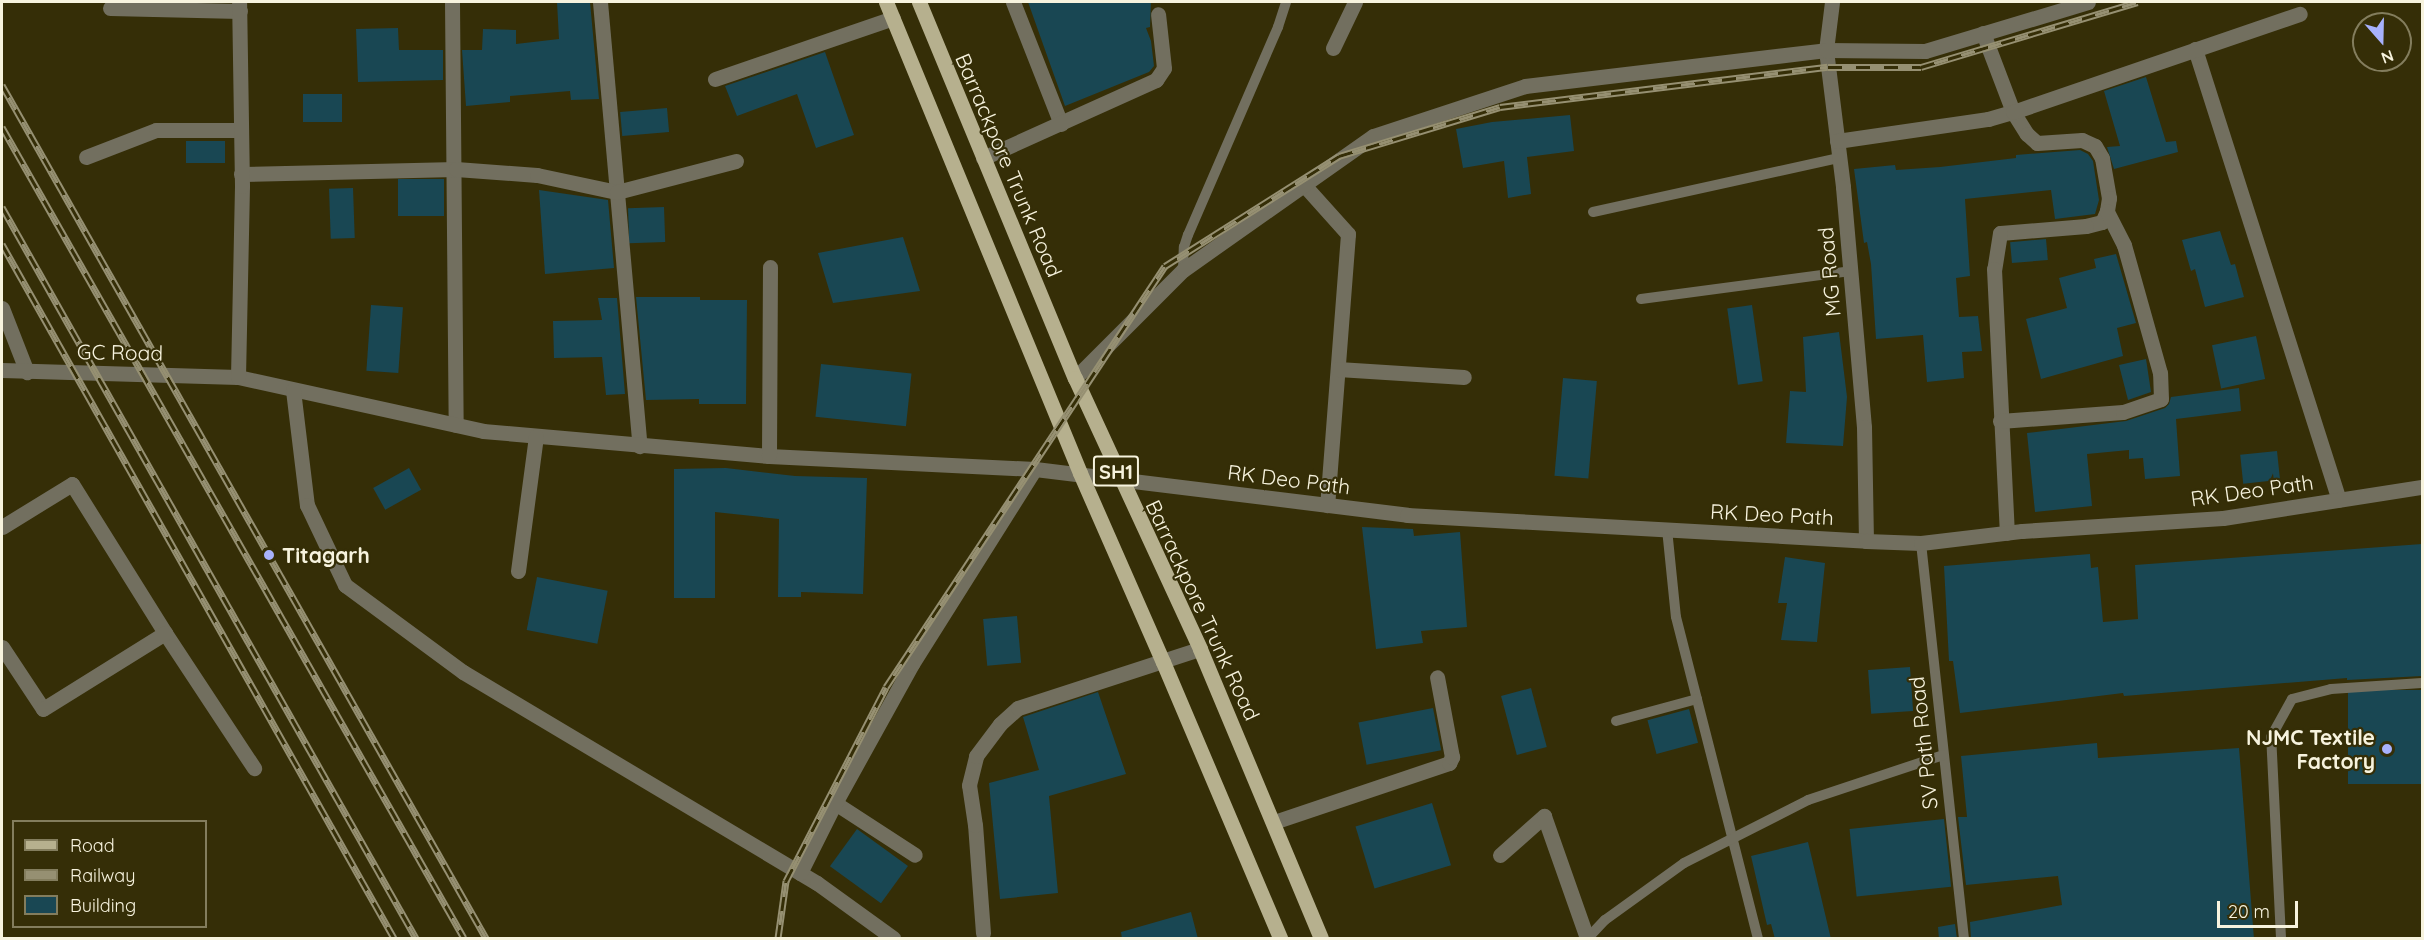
<!DOCTYPE html>
<style>
body{margin:0}
#map{position:relative;width:2424px;height:940px;overflow:hidden;background:#352e07;font-family:Quicksand,sans-serif}
div>[style]{position:absolute}
[style*='--x']{left:calc(var(--x)*1px);top:calc(var(--y)*1px);width:calc(var(--w)*1px);rotate:calc(var(--a)*1deg)}
.building>*{inset:0;background:#194753;transform-origin:0 0}
.lane>*{height:10px;margin:-5px;padding:0 5px;transform-origin:5px;border-radius:5px;background:#726f5f}
.street>*{height:15px;margin:-7.5px;padding:0 7.5px;transform-origin:7.5px;border-radius:7.5px;background:#726f5f}
.primary>*{height:15px;margin:-7.5px;padding:0 7.5px;transform-origin:7.5px;border-radius:7.5px;background:#b6b08e}
.rail>*{height:7px;margin-top:-3.5px;transform-origin:0;background:repeating-linear-gradient(90deg,#352e07 0 14px,#969072 0 28px);box-sizing:border-box;border-block:2px solid #969072}
.dots>*{width:16px;height:16px;translate:-50% -50%;box-sizing:border-box;border:3px solid #352e07;border-radius:50%}
span{translate:-50% -50%;white-space:nowrap;text-align:center;line-height:1.15;-webkit-text-stroke:4.5px #352e07;paint-order:stroke}
.shield-label span{padding:2px 4px;background:#352e07;border:2px solid;border-radius:4px;-webkit-text-stroke-width:0}
.shield-label{font-size:20px;color:#f7f3de;font-weight:700}
.street-label{font-size:21px;color:#f7f3de}
.poi-label{font-size:21px;color:#f7f3de;font-weight:700}
.left{translate:0 -50%;text-align:left}
.right{translate:-100% -50%;text-align:right}
.frame{position:absolute;inset:0;border:3px solid #f7f3de;pointer-events:none}
.legend{position:absolute;left:12px;top:820px;width:195px;height:108px;box-sizing:border-box;background:#352e07;border:2px solid #837d5d;margin:0;padding:8px 10px;list-style:none;font-size:18px;color:#f7f3de}
.legend li{display:flex;align-items:center;gap:12px;height:30px}
.legend b{width:30px;border:2px solid #837d5d}
.north{position:absolute;left:2352px;top:12px;width:60px;height:60px;box-sizing:border-box;background:#352e07;border:2px solid #837d5d;border-radius:50%;rotate:160deg;font-size:16px;font-weight:700;line-height:24px;text-align:center;color:#f7f3de}
.north::after{content:'';display:block;margin:auto;width:21px;height:27px;background:#a7b1fc;clip-path:polygon(50% 0,100% 100%,50% 72%,0 100%)}
.scale{position:absolute;left:2217px;top:901px;width:81px;height:27px;box-sizing:border-box;border:3px solid #f7f3de;border-top:0;padding-left:8px;font-size:18px;line-height:21px;white-space:nowrap;color:#f7f3de;-webkit-text-stroke:4px #352e07;paint-order:stroke}
</style>
<div id="map">
<div class="building">
<div style="clip-path:polygon(557px 2px,590px 2px,599px 99px,571px 100px,570px 91px,510px 96px,510px 102px,466px 106px,462px 50px,482px 50px,483px 29px,516px 30px,516px 44px,559px 39px)"></div>
<div style="clip-path:polygon(1028px 2px,1151px 2px,1150px 27px,1146px 28px,1151px 41px,1154px 66px,1149px 72px,1065px 106px)"></div>
<div style="clip-path:polygon(398px 28px,399px 50px,443px 50px,443px 80px,358px 82px,356px 29px)"></div>
<div style="clip-path:polygon(825px 52px,854px 135px,816px 148px,797px 94px,737px 116px,725px 86px)"></div>
<div style="clip-path:polygon(2146px 77px,2166px 142px,2176px 141px,2178px 152px,2114px 169px,2107px 147px,2120px 146px,2104px 91px)"></div>
<div style="left:303px;top:94px;width:39px;height:28px"></div>
<div style="left:667px;top:108px;width:24px;height:47px;rotate:85deg"></div>
<div style="clip-path:polygon(1570px 115px,1574px 151px,1527px 157px,1531px 194px,1508px 198px,1504px 161px,1463px 168px,1456px 129px,1492px 122px)"></div>
<div style="left:186px;top:141px;width:39px;height:22px"></div>
<div style="clip-path:polygon(2080px 150px,2088px 154px,2093px 161px,2099px 200px,2095px 214px,2055px 219px,2051px 190px,1965px 199px,1970px 276px,1956px 278px,1959px 317px,1978px 316px,1982px 351px,1962px 352px,1964px 378px,1927px 382px,1923px 335px,1876px 339px,1871px 264px,1867px 242px,1864px 243px,1854px 169px,1895px 165px,1896px 170px,1940px 167px,2016px 158px,2016px 155px)"></div>
<div style="left:444px;top:179px;width:37px;height:46px;rotate:90deg"></div>
<div style="left:353px;top:188px;width:50px;height:24px;rotate:88deg"></div>
<div style="clip-path:polygon(539px 190px,608px 200px,614px 268px,545px 274px)"></div>
<div style="left:664px;top:207px;width:35px;height:36px;rotate:88deg"></div>
<div style="clip-path:polygon(2220px 231px,2231px 265px,2235px 264px,2244px 297px,2205px 307px,2195px 269px,2191px 271px,2182px 240px)"></div>
<div style="clip-path:polygon(903px 237px,920px 291px,833px 303px,818px 253px)"></div>
<div style="left:2046px;top:239px;width:21px;height:36px;rotate:85deg"></div>
<div style="clip-path:polygon(2116px 254px,2136px 323px,2117px 328px,2123px 356px,2041px 379px,2026px 319px,2067px 308px,2059px 278px,2096px 268px,2094px 259px)"></div>
<div style="clip-path:polygon(636px 297px,700px 297px,700px 300px,747px 300px,746px 404px,699px 404px,699px 399px,646px 400px)"></div>
<div style="clip-path:polygon(598px 298px,617px 298px,625px 394px,606px 395px,602px 357px,554px 358px,553px 321px,602px 320px)"></div>
<div style="left:371px;top:305px;width:32px;height:66px;rotate:4deg"></div>
<div style="left:1752px;top:305px;width:77px;height:25px;rotate:82deg"></div>
<div style="clip-path:polygon(1839px 332px,1847px 397px,1843px 446px,1786px 443px,1790px 391px,1806px 392px,1803px 337px)"></div>
<div style="left:2256px;top:336px;width:44px;height:45px;rotate:78deg"></div>
<div style="clip-path:polygon(2146px 359px,2151px 392px,2128px 400px,2119px 365px)"></div>
<div style="left:821px;top:364px;width:91px;height:53px;rotate:6deg"></div>
<div style="left:1563px;top:378px;width:34px;height:98px;rotate:5deg"></div>
<div style="clip-path:polygon(2239px 388px,2241px 411px,2176px 419px,2180px 476px,2145px 479px,2143px 458px,2129px 459px,2129px 450px,2087px 454px,2092px 506px,2035px 512px,2027px 433px,2126px 421px,2165px 408px,2169px 404px,2171px 397px)"></div>
<div style="left:2277px;top:451px;width:29px;height:37px;rotate:84deg"></div>
<div style="left:409px;top:468px;width:25px;height:41px;rotate:61deg"></div>
<div style="clip-path:polygon(726px 468px,795px 476px,867px 478px,863px 594px,801px 592px,801px 597px,778px 597px,779px 519px,715px 512px,715px 598px,674px 598px,674px 469px)"></div>
<div style="clip-path:polygon(1362px 527px,1413px 529px,1414px 536px,1460px 532px,1467px 627px,1421px 631px,1423px 643px,1376px 649px)"></div>
<div style="clip-path:polygon(2422px 544px,2422px 676px,2347px 680px,2347px 678px,2124px 696px,2123px 693px,1960px 713px,1953px 661px,1949px 661px,1944px 566px,2090px 554px,2091px 568px,2098px 567px,2103px 622px,2138px 619px,2135px 565px)"></div>
<div style="clip-path:polygon(1785px 557px,1825px 563px,1817px 642px,1781px 640px,1787px 603px,1778px 603px)"></div>
<div style="left:537px;top:577px;width:72px;height:54px;rotate:11deg"></div>
<div style="left:1017px;top:616px;width:47px;height:34px;rotate:85deg"></div>
<div style="left:1910px;top:667px;width:44px;height:42px;rotate:86deg"></div>
<div style="left:1531px;top:688px;width:61px;height:31px;rotate:75deg"></div>
<div style="left:2422px;top:690px;width:94px;height:74px;rotate:90deg"></div>
<div style="clip-path:polygon(1098px 692px,1126px 774px,1049px 796px,1058px 893px,1000px 899px,989px 783px,1039px 770px,1023px 717px)"></div>
<div style="left:1433px;top:708px;width:43px;height:76px;rotate:79deg"></div>
<div style="left:1689px;top:709px;width:35px;height:43px;rotate:75deg"></div>
<div style="clip-path:polygon(2097px 743px,2098px 758px,2239px 748px,2254px 939px,1971px 939px,1970px 922px,2062px 905px,2058px 876px,1966px 885px,1958px 817px,1967px 817px,1961px 756px)"></div>
<div style="left:1432px;top:803px;width:65px;height:80px;rotate:73deg"></div>
<div style="left:1944px;top:819px;width:68px;height:95px;rotate:84deg"></div>
<div style="left:857px;top:829px;width:63px;height:46px;rotate:36deg"></div>
<div style="clip-path:polygon(1808px 842px,1831px 939px,1775px 939px,1771px 924px,1767px 925px,1751px 856px)"></div>
<div style="clip-path:polygon(1191px 912px,1198px 939px,1122px 939px,1121px 932px)"></div>
<div style="clip-path:polygon(1955px 924px,1957px 939px,1939px 939px,1938px 927px)"></div>
</div>
<div class="lane">
<div style="--x:1593;--y:212;--w:252;--a:-12.4"></div>
<div style="--x:1183;--y:270;--w:23;--a:-88"></div>
<div style="--x:1184;--y:247;--w:13;--a:-72"></div>
<div style="--x:1188;--y:235;--w:227;--a:-66.6"></div>
<div style="--x:1278;--y:27;--w:26;--a:-72"></div>
<div style="--x:1641;--y:299;--w:211;--a:-7.6"></div>
<div style="--x:1667;--y:529;--w:88;--a:84.2"></div>
<div style="--x:1676;--y:617;--w:331;--a:75.7"></div>
<div style="--x:1921;--y:543;--w:397;--a:83.8"></div>
<div style="--x:1616;--y:721;--w:84;--a:-15.2"></div>
<div style="--x:1588;--y:938;--w:25;--a:-47"></div>
<div style="--x:1605;--y:920;--w:97;--a:-35.8"></div>
<div style="--x:1684;--y:863;--w:139;--a:-26.9"></div>
<div style="--x:1808;--y:800;--w:142;--a:-18.4"></div>
<div style="--x:2281;--y:938;--w:201;--a:-92.8"></div>
<div style="--x:2271;--y:737;--w:43;--a:-61.1"></div>
<div style="--x:2292;--y:699;--w:40;--a:-14.4"></div>
<div style="--x:2331;--y:689;--w:91;--a:-3.8"></div>
</div>
<div class="street">
<div style="--x:452;--y:2;--w:423;--a:89.5"></div>
<div style="--x:600;--y:2;--w:446;--a:84.9"></div>
<div style="--x:1013;--y:2;--w:131;--a:68.5"></div>
<div style="--x:1832;--y:2;--w:48;--a:97.1"></div>
<div style="--x:1826;--y:50;--w:138;--a:82.9"></div>
<div style="--x:1843;--y:187;--w:241;--a:85"></div>
<div style="--x:1864;--y:427;--w:114;--a:89"></div>
<div style="--x:110;--y:8;--w:130;--a:1.3"></div>
<div style="--x:1983;--y:33;--w:85;--a:69.2"></div>
<div style="--x:2013;--y:112;--w:26;--a:58"></div>
<div style="--x:2027;--y:134;--w:13;--a:42"></div>
<div style="--x:2037;--y:143;--w:45;--a:-3.8"></div>
<div style="--x:2082;--y:140;--w:14;--a:25"></div>
<div style="--x:2095;--y:146;--w:14;--a:60"></div>
<div style="--x:2102;--y:158;--w:41;--a:80.1"></div>
<div style="--x:2109;--y:198;--w:13;--a:99"></div>
<div style="--x:2107;--y:211;--w:12;--a:114"></div>
<div style="--x:2102;--y:222;--w:16;--a:166"></div>
<div style="--x:2086;--y:226;--w:86;--a:175.3"></div>
<div style="--x:2000;--y:233;--w:36;--a:99"></div>
<div style="--x:1994;--y:269;--w:264;--a:87.2"></div>
<div style="--x:1333;--y:48;--w:51;--a:-64.4"></div>
<div style="--x:2195;--y:49;--w:473;--a:72.3"></div>
<div style="--x:715;--y:79;--w:188;--a:-18.9"></div>
<div style="--x:1837;--y:141;--w:153;--a:-8.3"></div>
<div style="--x:1988;--y:119;--w:26;--a:-16"></div>
<div style="--x:2013;--y:112;--w:303;--a:-18.9"></div>
<div style="--x:86;--y:157;--w:75;--a:-21.1"></div>
<div style="--x:156;--y:130;--w:85;--a:0"></div>
<div style="--x:983;--y:158;--w:190;--a:-24.3"></div>
<div style="--x:1156;--y:80;--w:14;--a:-56"></div>
<div style="--x:1164;--y:68;--w:54;--a:-96.3"></div>
<div style="--x:241;--y:174;--w:215;--a:-1.3"></div>
<div style="--x:456;--y:169;--w:81;--a:4.2"></div>
<div style="--x:537;--y:175;--w:82;--a:12"></div>
<div style="--x:617;--y:192;--w:123;--a:-14.6"></div>
<div style="--x:1304;--y:185;--w:66;--a:48.1"></div>
<div style="--x:1348;--y:234;--w:272;--a:94.4"></div>
<div style="--x:2;--y:308;--w:69;--a:68.7"></div>
<div style="--x:1338;--y:369;--w:126;--a:3.6"></div>
<div style="--x:2;--y:370;--w:236;--a:1.7"></div>
<div style="--x:238;--y:377;--w:251;--a:12.4"></div>
<div style="--x:483;--y:431;--w:287;--a:5"></div>
<div style="--x:769;--y:456;--w:266;--a:2.8"></div>
<div style="--x:1035;--y:469;--w:375;--a:7"></div>
<div style="--x:1407;--y:515;--w:460;--a:3.2"></div>
<div style="--x:1866;--y:541;--w:55;--a:2.1"></div>
<div style="--x:1921;--y:543;--w:102;--a:-6.8"></div>
<div style="--x:2022;--y:531;--w:201;--a:-3.7"></div>
<div style="--x:2223;--y:518;--w:201;--a:-8.9"></div>
<div style="--x:238;--y:377;--w:191;--a:-88.8"></div>
<div style="--x:242;--y:186;--w:184;--a:-90.9"></div>
<div style="--x:1075;--y:378;--w:153;--a:-45"></div>
<div style="--x:1183;--y:270;--w:232;--a:-35.2"></div>
<div style="--x:1373;--y:136;--w:160;--a:-18.2"></div>
<div style="--x:1525;--y:86;--w:303;--a:-6.8"></div>
<div style="--x:1826;--y:50;--w:99;--a:0.6"></div>
<div style="--x:1925;--y:51;--w:170;--a:-16.7"></div>
<div style="--x:293;--y:390;--w:116;--a:83.1"></div>
<div style="--x:307;--y:505;--w:89;--a:64.6"></div>
<div style="--x:345;--y:585;--w:147;--a:36.4"></div>
<div style="--x:463;--y:672;--w:412;--a:30.8"></div>
<div style="--x:817;--y:883;--w:94;--a:35.9"></div>
<div style="--x:2000;--y:421;--w:123;--a:-4.2"></div>
<div style="--x:2123;--y:412;--w:40;--a:-18.9"></div>
<div style="--x:2161;--y:399;--w:26;--a:-92"></div>
<div style="--x:2160;--y:373;--w:133;--a:-105.7"></div>
<div style="--x:2124;--y:245;--w:38;--a:-117"></div>
<div style="--x:769;--y:456;--w:189;--a:-89.7"></div>
<div style="--x:2;--y:527;--w:82;--a:-31.6"></div>
<div style="--x:72;--y:484;--w:176;--a:58"></div>
<div style="--x:165;--y:633;--w:162;--a:56.6"></div>
<div style="--x:518;--y:571;--w:136;--a:-82.4"></div>
<div style="--x:2;--y:647;--w:74;--a:56.5"></div>
<div style="--x:43;--y:709;--w:144;--a:-31.9"></div>
<div style="--x:835;--y:803;--w:95;--a:33"></div>
<div style="--x:1274;--y:822;--w:185;--a:-18.6"></div>
<div style="--x:1449;--y:763;--w:7;--a:-63"></div>
<div style="--x:1452;--y:757;--w:81;--a:-100.6"></div>
<div style="--x:1500;--y:855;--w:59;--a:-41.6"></div>
<div style="--x:1544;--y:816;--w:129;--a:70.6"></div>
<div style="--x:800;--y:873;--w:78;--a:-63.4"></div>
<div style="--x:835;--y:803;--w:159;--a:-61"></div>
<div style="--x:912;--y:664;--w:231;--a:-57.8"></div>
<div style="--x:983;--y:933;--w:108;--a:-94.2"></div>
<div style="--x:975;--y:825;--w:40;--a:-98.5"></div>
<div style="--x:969;--y:785;--w:30;--a:-76"></div>
<div style="--x:976;--y:756;--w:40;--a:-53"></div>
<div style="--x:1000;--y:724;--w:24;--a:-42"></div>
<div style="--x:1018;--y:708;--w:191;--a:-18"></div>
</div>
<div class="primary">
<div style="--x:886;--y:2;--w:509;--a:67.61"></div>
<div style="--x:1080;--y:473;--w:206;--a:66.3"></div>
<div style="--x:1163;--y:662;--w:300;--a:67"></div>
<div style="--x:919;--y:2;--w:407;--a:67.5"></div>
<div style="--x:1075;--y:378;--w:298;--a:65.2"></div>
<div style="--x:1200;--y:649;--w:313;--a:67.3"></div>
</div>
<div class="rail">
<div style="--x:2;--y:85;--w:981;--a:60.43"></div>
<div style="--x:2;--y:127;--w:933;--a:60.33"></div>
<div style="--x:2;--y:207;--w:840;--a:60.48"></div>
<div style="--x:2;--y:244;--w:797;--a:60.54"></div>
<div style="--x:778;--y:938;--w:58;--a:-82"></div>
<div style="--x:786;--y:881;--w:218;--a:-62.7"></div>
<div style="--x:886;--y:687;--w:505;--a:-56.47"></div>
<div style="--x:1165;--y:266;--w:206;--a:-32.3"></div>
<div style="--x:1339;--y:156;--w:168;--a:-16.9"></div>
<div style="--x:1500;--y:107;--w:330;--a:-7"></div>
<div style="--x:1828;--y:67;--w:93;--a:0"></div>
<div style="--x:1921;--y:67;--w:226;--a:-16.7"></div>
</div>
<div class="dots">
<div style="left:269px;top:555px;background:#a7b1fc"></div>
<div style="left:2387px;top:749px;background:#a7b1fc"></div>
</div>
<div class="shield-label">
<span style="left:1116px;top:471px">SH1</span>
</div>
<div class="street-label">
<span style="left:1009px;top:165px;rotate:67deg">Barrackpore Trunk Road</span>
<span style="left:1829px;top:272px;rotate:-95deg">MG Road</span>
<span style="left:120px;top:352px;rotate:1deg">GC Road</span>
<span style="left:1289px;top:479px;rotate:7deg">RK Deo Path</span>
<span style="left:2252px;top:490px;rotate:-8deg">RK Deo Path</span>
<span style="left:1772px;top:514px;rotate:3deg">RK Deo Path</span>
<span style="left:1203px;top:610px;rotate:65deg">Barrackpore Trunk Road</span>
<span style="left:1923px;top:743px;rotate:-96deg">SV Path Road</span>
</div>
<div class="poi-label">
<span class="left" style="left:282px;top:555px">Titagarh</span>
<span class="right" style="left:2375px;top:749px">NJMC Textile<br>Factory</span>
</div>
<div class="frame"></div>
<ul class="legend">
<li><b style="height:8px;background:#b6b08e"></b>Road</li>
<li><b style="height:8px;background:#969072"></b>Railway</li>
<li><b style="height:16px;background:#194753"></b>Building</li>
</ul>
<div class="north">N</div>
<div class="scale">20 m</div>
</div>
